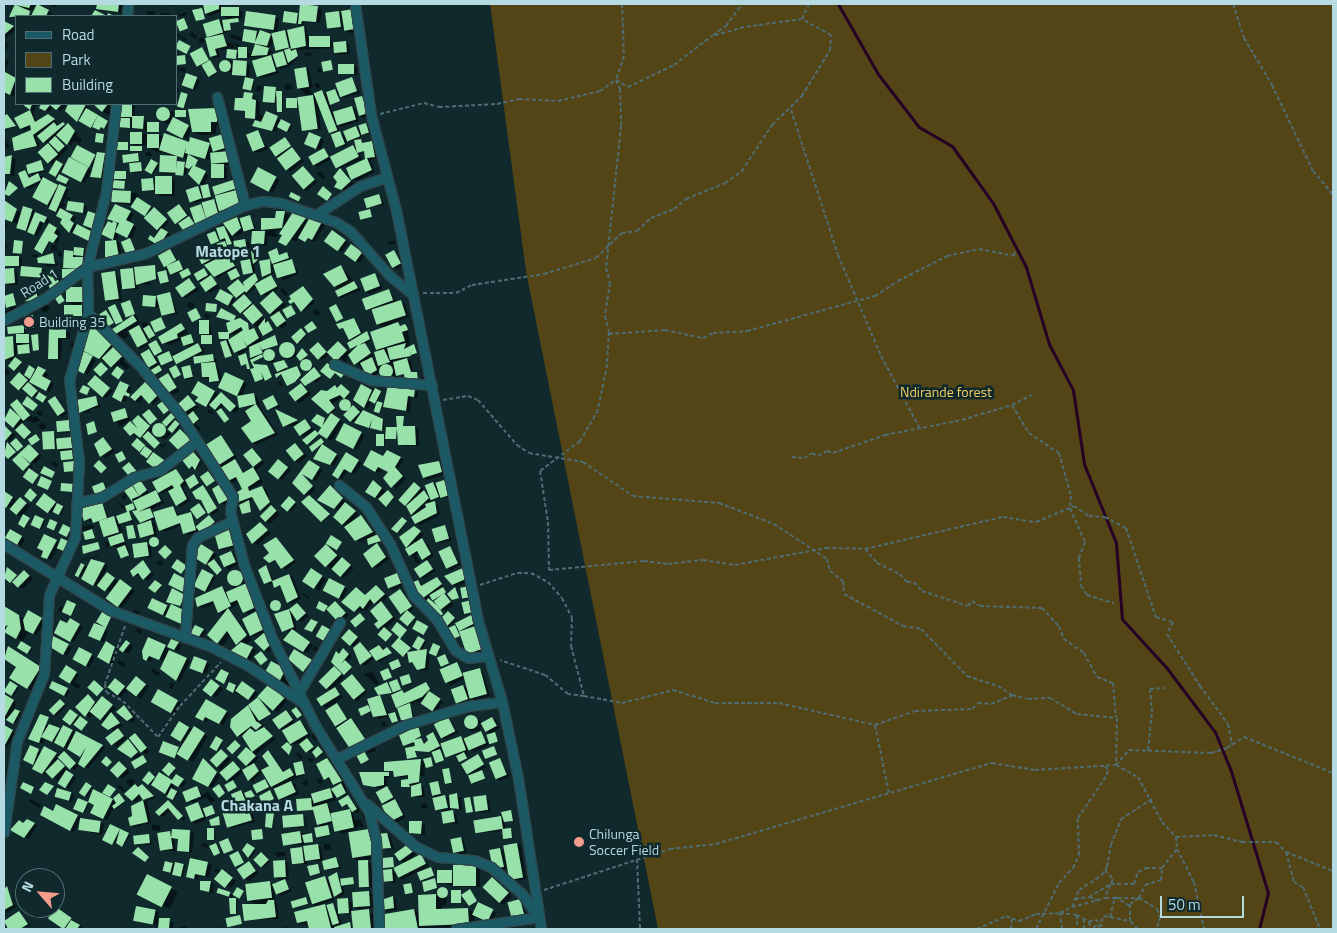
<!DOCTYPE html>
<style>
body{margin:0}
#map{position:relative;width:1337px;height:933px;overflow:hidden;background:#0f292d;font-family:"Titillium Web",sans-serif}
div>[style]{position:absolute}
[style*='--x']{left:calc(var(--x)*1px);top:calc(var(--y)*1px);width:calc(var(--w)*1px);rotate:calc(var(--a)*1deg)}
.green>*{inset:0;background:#544516}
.shadow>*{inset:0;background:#0007;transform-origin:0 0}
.stream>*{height:3px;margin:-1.5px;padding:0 1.5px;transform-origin:1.5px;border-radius:1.5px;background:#270125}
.building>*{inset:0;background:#99e1aa;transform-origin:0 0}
.round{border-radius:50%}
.path>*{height:2px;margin-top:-1px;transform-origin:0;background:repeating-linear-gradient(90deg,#4e6c71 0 4px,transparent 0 6.5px)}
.roads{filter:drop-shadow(1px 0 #2f454a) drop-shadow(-1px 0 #2f454a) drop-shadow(0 1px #2f454a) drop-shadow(0 -1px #2f454a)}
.minor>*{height:9px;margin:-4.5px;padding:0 4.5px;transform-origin:4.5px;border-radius:4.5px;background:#1b5a65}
.dots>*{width:14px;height:14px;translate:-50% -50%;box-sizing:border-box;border:2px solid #0f292d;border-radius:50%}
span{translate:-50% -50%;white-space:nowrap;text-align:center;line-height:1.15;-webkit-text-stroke:5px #0f292d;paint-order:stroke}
.street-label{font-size:14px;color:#b5dae1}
.poi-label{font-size:14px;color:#b5dae1}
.left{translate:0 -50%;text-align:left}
.park-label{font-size:14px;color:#f3ce5f}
.quarter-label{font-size:16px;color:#b5dae1;font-weight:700}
.frame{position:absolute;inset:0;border:5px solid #b5dae1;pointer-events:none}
.legend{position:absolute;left:15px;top:15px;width:162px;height:90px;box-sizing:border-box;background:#0f292d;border:1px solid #517075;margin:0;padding:6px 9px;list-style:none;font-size:15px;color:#b5dae1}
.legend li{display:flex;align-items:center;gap:10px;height:25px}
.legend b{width:25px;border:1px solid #517075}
.north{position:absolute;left:15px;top:868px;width:50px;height:50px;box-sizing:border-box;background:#0f292d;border:1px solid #517075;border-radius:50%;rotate:297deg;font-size:14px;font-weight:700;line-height:20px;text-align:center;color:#b5dae1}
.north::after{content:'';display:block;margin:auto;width:18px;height:22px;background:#f49d8d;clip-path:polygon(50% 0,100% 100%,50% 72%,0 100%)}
.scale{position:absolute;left:1160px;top:896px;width:84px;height:22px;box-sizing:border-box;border:2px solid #b5dae1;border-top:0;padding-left:6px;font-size:15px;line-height:18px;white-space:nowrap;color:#b5dae1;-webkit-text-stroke:4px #0f292d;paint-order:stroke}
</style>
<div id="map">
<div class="green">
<div style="clip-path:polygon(490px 4px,1333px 4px,1333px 929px,658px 929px,526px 271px)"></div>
</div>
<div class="shadow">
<div style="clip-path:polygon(4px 4px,35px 4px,33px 10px,23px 9px,33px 15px,38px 5px,52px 13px,51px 16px,16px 16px,16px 19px,11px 16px,16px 5px)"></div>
<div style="clip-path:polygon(46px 4px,58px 4px,56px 7px)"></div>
<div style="clip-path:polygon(99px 4px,122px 4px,121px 13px,101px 10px)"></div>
<div style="clip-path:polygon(167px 4px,174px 4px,175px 5px,168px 6px)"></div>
<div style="clip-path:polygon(204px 4px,222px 4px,222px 9px,242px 11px,242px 18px,237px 18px,240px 22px,231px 23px,232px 30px,222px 34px,228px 43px,239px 44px,239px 47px,233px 44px,235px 48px,218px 50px,220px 57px,215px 58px,211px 56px,211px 38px,206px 36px,219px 20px,229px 20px,223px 16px,222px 11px,209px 16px,206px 14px)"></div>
<div style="clip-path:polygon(223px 4px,235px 4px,235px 6px,226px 5px)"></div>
<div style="clip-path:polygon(301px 6px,322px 10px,320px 23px,305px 22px,304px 25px,284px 21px,285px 12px,300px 14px)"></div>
<div style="left:147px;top:11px;width:8px;height:5px"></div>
<div style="left:186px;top:12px;width:3px;height:8px;rotate:72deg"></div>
<div style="clip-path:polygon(338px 12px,343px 15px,360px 31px,349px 33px,345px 29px,329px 28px)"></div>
<div style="left:161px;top:13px;width:9px;height:3px"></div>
<div style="clip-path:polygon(276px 17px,279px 19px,277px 32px,245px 25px)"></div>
<div style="clip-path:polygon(4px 22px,16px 29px,4px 40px)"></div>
<div style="clip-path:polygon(evenodd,304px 27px,307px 29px,308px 38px,329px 37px,333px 43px,346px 42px,349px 44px,350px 54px,339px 55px,335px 48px,297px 50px,299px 56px,290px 66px,281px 69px,276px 66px,279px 73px,262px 78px,258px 76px,266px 57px,228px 58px,247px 48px,248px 53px,253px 54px,256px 45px,231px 38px,230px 34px,244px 38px,245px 31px,260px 34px,261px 31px,274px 37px,304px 27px,274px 38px,281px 52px,275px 59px,270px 56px,272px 51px,264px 47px,271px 47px,274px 38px)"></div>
<div style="clip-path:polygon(176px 30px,176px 33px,187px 39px,186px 41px,177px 36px,176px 41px)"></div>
<div style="left:192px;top:32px;width:7px;height:4px;rotate:34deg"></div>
<div style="clip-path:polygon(203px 37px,205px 42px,200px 43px,198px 39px)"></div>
<div style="clip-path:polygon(4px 41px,9px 45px,4px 53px)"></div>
<div style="clip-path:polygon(202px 49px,218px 73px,212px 77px,205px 67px,198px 66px)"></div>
<div style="clip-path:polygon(311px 52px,312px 55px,305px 56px,304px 53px)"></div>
<div style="clip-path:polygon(4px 58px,9px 61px,4px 73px,16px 79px,16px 98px,4px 91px)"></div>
<div style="clip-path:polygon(231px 61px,250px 65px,249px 79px,255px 81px,253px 91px,246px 90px,246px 77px,221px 70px,219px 64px)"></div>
<div style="clip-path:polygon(353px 65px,357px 67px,357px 75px,339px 73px)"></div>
<div style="clip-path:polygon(176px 67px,186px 68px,186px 73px,176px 70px)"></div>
<div style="clip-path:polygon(305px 68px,309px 70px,313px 88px,309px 89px,313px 94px,306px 95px,299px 88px)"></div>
<div style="clip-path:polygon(317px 68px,321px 68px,322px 72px,318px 72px)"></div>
<div style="clip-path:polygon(187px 75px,200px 81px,196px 90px,186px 86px)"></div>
<div style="clip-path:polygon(352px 78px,360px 93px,344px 98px,338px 94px,340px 102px,329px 102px,333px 114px,352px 107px,355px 109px,359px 121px,342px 127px,337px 124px,340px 133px,346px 136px,356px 128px,361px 130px,366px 124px,370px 133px,362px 135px,359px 140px,363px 144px,375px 145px,378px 158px,370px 160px,375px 172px,356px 181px,352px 179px,367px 159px,365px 151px,359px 153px,362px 159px,339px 169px,332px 159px,317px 167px,314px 165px,324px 150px,330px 157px,353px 146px,357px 148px,355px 141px,345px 140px,348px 146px,336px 147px,334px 134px,318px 102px,321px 130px,304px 130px,313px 96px,317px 98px,322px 92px,328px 95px,335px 90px,340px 93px)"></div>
<div style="clip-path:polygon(318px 83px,321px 87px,317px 89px,314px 84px)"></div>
<div style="clip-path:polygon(260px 85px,263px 89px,258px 92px,255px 88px)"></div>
<div style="clip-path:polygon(284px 85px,291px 84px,292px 89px,286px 90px)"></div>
<div style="clip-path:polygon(176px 87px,179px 89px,177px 96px,176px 96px)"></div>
<div style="clip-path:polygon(265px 87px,283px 93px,283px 112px,279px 112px,278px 105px,263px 102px)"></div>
<div style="clip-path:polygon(252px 94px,260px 103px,259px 114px,265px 117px,266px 113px,292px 126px,289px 132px,278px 127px,276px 132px,265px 128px,263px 121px,250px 119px,246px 117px,247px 112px,235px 109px)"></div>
<div style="clip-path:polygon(187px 95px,185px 107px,180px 106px)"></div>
<div style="clip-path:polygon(362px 97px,371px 115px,364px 118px,360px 116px)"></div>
<div style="clip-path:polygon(25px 104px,37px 104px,33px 113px,37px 122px,52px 118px,58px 122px,55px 124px,68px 125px,78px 134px,77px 136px,82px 139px,80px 144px,74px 141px,71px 146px,58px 135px,56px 137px,68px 148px,56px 161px,66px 167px,70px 159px,92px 170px,85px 183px,61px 171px,59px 175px,69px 181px,68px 184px,50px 172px,54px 166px,40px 153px,48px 144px,38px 136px,36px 137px,40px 147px,15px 150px,33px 131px,32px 127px,24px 131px,21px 128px,16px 118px,32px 111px)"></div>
<div style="clip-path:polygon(42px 104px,67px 104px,61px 111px,54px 106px,49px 112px,41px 107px)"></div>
<div style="clip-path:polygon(69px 104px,89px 107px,87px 110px,109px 123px,106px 129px,95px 128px,71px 117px,72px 114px,66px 111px)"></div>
<div style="clip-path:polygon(89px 104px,111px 104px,110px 116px,92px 104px)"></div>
<div style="clip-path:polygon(120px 104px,141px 104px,135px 104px,135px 117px,144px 118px,147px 123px,159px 123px,160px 132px,120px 127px,125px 119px,119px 116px)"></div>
<div style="clip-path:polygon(161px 107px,174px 112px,172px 118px,192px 128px,217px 109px,223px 125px,216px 125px,216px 134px,199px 135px,191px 130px,187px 139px,172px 132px,170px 125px,158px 120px)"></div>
<div style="clip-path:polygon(7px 115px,16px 127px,7px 129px,4px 133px,4px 118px)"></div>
<div style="clip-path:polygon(258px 132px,268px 149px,258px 153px,254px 151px)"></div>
<div style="clip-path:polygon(131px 133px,158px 135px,189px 143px,191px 139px,213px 146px,211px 138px,233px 148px,217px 152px,212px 149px,209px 160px,185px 153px,199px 162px,187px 166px,186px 175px,163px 174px,160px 172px,176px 158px,180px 163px,187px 164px,188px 159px,151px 150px,148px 146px,139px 145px,143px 152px,133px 151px,138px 147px,131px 143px)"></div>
<div style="clip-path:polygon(310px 134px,324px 140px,320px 150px,309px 146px)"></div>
<div style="clip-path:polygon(4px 138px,10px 147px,4px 150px)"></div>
<div style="clip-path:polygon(285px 139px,304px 161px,290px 172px,272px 148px)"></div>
<div style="clip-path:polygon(78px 147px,97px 158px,104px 154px,108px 156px,104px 179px,92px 176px,93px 167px,72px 156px)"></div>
<div style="clip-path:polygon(150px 152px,152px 156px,146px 156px,145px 153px)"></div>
<div style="clip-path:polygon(138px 154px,143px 172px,133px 173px,131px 163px,125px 163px)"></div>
<div style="clip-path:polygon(212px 154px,234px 164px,222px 165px,227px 168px,227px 180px,212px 178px,217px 166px,213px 163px)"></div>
<div style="clip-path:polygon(12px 157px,16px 159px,14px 176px,4px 174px,4px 159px)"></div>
<div style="left:151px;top:160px;width:9px;height:10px;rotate:27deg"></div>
<div style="clip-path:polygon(41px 162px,47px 171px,37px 174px,69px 190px,66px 196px,70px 198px,69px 201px,65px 198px,63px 203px,66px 205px,60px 209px,76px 218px,73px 223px,96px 235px,92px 243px,70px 232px,61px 223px,64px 219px,59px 213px,34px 197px,41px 183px,29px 189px,25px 187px,25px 171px,31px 178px,35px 176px,30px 173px)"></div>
<div style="clip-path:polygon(194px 167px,209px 175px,203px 186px,190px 174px)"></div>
<div style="clip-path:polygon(303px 167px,317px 182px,307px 191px,303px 189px)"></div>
<div style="left:259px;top:168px;width:24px;height:15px;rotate:30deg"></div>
<div style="clip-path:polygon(341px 170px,354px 184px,346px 191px,339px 188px)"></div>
<div style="clip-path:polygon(321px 171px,325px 178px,323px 180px,317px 173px)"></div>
<div style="clip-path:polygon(171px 177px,175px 180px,175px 196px,160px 196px,156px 192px,143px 190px,142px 180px)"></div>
<div style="clip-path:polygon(233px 181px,237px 183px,243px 206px,223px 211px,219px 209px,222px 218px,201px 226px,201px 205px,205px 208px,214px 201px,218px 203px,214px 186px)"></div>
<div style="clip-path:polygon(208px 185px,212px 198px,194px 203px,191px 201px,198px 188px,202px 190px)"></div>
<div style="clip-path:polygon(113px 191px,136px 193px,139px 195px,136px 198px,158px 211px,169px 222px,162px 230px,171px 235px,163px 247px,155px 239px,160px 230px,148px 215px,132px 207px,137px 199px,134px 198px,134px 205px,116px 203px,112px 201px)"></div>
<div style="clip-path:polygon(379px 195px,385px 205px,368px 207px)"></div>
<div style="clip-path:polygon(4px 200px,21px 213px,32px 210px,50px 220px,48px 224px,44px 222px,38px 236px,20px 229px,18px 224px,4px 219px)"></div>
<div style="clip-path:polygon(84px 205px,87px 207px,86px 214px,68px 209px)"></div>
<div style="clip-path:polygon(116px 205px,134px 214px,129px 223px,137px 227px,131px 240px,138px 252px,127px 253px,121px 242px,131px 239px,119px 232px,116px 241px,103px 234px,108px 222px,125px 228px,127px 225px,109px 219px)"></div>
<div style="clip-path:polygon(179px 205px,183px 207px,196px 226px,175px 223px)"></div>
<div style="clip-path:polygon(277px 212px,289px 214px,287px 225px,294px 214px,309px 221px,318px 219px,326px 223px,315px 242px,299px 237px,296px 242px,281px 234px,283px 230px,274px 231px,279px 237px,268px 236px,267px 246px,256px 245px,253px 243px,253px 231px,244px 231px,237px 237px,231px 233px,234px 241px,249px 242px,251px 257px,237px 257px,235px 245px,226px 243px,228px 247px,220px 250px,216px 243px,211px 243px,215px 232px,220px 244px,225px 242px,221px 239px,224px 227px,231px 231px,237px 218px,241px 221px,250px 216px,256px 228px,248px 226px,258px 232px,267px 232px,262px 229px,277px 219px)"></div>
<div style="clip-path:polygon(4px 222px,7px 224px,5px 232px,4px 232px)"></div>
<div style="clip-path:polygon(50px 225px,60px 231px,58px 244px,43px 236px)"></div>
<div style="clip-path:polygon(336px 234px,349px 243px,342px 252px,326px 241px)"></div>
<div style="left:42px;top:238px;width:9px;height:12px;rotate:32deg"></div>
<div style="clip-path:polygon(394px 240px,396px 244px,388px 245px,387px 242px)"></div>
<div style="clip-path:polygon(116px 241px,120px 244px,122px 259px,106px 242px)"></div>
<div style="clip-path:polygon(4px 242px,7px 244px,5px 257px,22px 259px,22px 267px,42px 269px,46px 271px,45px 279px,25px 277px,21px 275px,22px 267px,4px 265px)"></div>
<div style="clip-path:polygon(22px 243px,21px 254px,14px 253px)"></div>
<div style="clip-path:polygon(51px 245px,57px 245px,57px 251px,51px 250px)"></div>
<div style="clip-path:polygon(208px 246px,218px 259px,228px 254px,232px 256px,240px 277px,233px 280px,229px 272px,218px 278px,215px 276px,203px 264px)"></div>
<div style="clip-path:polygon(355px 248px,365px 255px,359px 263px,346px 254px)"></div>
<div style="clip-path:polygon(85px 250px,85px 255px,76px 255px,76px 258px,86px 261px,86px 270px,76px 270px,76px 278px,63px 277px,70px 271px,64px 267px,73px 252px)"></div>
<div style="clip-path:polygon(277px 250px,280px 256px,288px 254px,299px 274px,283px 280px,276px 271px,266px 268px,274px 273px,270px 276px,280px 288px,272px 292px,286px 305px,277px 313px,281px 313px,287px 325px,282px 329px,272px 317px,274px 315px,271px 313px,271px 293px,265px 296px,257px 286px,245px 296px,274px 331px,265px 336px,235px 306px,241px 300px,229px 288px,238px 281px,246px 288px,255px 275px,244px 274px,250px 260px,254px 262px,259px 251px,260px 260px,254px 265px,256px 276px,261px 283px,267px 279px,263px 276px,261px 262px,273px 262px)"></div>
<div style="clip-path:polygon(58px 251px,62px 252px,62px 257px,58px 256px)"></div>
<div style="clip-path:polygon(170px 251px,186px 270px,192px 274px,185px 279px,181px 273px,171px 274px,164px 265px)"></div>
<div style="left:394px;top:251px;width:17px;height:8px;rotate:54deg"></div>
<div style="clip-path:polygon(36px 254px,38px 257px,31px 257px,31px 255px)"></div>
<div style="clip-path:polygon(53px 255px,58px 265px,49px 267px,39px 262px)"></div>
<div style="clip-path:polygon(341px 266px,361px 290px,342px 298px,338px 296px,340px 290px,335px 286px)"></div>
<div style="clip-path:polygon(155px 267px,157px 279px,149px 280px,150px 285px,138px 284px,138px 289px,126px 290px,120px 287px,122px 301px,106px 301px,115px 273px,122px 284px,121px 270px)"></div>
<div style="clip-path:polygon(14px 269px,17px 272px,18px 285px,10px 285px,6px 283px)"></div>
<div style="clip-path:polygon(205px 270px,220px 287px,210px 293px,199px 280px)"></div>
<div style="clip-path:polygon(166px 272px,170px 283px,162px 284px,161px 284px)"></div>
<div style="clip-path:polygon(54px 273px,58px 275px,64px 288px,46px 277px)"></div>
<div style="clip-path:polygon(374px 274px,383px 288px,370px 294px,366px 291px)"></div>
<div style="clip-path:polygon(189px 279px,199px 290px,186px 298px,183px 296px)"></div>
<div style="clip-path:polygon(35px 286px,41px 300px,30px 303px,26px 301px)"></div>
<div style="clip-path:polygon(303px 287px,315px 302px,303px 312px,301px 310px)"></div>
<div style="clip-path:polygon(282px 288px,288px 294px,285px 296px,280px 291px)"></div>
<div style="clip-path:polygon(67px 289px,88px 304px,79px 304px,86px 308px,86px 316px,65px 315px,74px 306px,67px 302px)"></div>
<div style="left:221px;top:290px;width:17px;height:9px;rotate:36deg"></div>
<div style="clip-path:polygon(389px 290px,397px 303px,405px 304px,409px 317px,390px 324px,407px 326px,410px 344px,405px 348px,407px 350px,414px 345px,417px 354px,405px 358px,411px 361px,413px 370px,399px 374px,398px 377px,384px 379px,380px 372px,371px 377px,348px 354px,346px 362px,331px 353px,322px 360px,311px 350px,318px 343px,328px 353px,339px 342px,352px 354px,357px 351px,350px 343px,354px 341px,344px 328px,340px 328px,354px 319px,364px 335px,368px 334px,371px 340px,365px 345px,374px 356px,371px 358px,378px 362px,381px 352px,377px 349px,384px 328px,378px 324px,373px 310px,367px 309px)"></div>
<div style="clip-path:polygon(5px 291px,7px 296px,14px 295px,15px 306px,23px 316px,6px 322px,4px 312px,10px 309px,7px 307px)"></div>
<div style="clip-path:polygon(170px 294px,178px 314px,163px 315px,159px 300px,158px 308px,143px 305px)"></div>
<div style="clip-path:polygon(130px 301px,140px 323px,137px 325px,144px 329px,141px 324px,146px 322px,155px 336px,151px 339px,146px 336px,151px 345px,157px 343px,163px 352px,158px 355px,153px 353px,163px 371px,154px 376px,150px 367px,149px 350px,156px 354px,150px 344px,141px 349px,137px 347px,129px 330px,126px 332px,129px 336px,124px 339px,115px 334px,120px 325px,115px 305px,125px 322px,130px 319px,126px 317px)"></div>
<div style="clip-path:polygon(189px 301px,195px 304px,192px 309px,187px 306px)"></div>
<div style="clip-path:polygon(46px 303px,50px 309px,44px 313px,39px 306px)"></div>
<div style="clip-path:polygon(316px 309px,321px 313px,317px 316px,313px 312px)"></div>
<div style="clip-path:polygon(221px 310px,257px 332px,263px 342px,276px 337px,279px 345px,269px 348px,276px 363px,285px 362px,287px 373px,297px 367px,302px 376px,290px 386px,283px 374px,277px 377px,274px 362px,268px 363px,266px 354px,251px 363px,254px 360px,251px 358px,250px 348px,239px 355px,229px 341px,233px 357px,226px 357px,221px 342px,229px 339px,220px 339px,230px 333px,230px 340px,236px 336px,230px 333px,233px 321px)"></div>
<div style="clip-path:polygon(205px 313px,210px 316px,209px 319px,204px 317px)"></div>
<div style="clip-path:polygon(33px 316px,35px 329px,28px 329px,25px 328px,25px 333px,9px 333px,23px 326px,26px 328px)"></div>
<div style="clip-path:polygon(201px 321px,210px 322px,213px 344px,202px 343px)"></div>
<div style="clip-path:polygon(181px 324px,188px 332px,181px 338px,191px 335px,195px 345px,202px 346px,205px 353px,197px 356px,216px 358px,217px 363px,213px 363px,218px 366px,222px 381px,225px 374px,247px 384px,241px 397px,257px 396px,260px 407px,278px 435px,256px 445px,253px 442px,254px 407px,241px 407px,238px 396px,219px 386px,221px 382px,214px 383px,203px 376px,202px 364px,195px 362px,194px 357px,179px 363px,175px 360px,162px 364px,169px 352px,171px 355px,188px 348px,182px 339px,171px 345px,163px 343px)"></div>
<div style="clip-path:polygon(91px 329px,112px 340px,111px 343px,125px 359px,123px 361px,130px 367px,127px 370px,120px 364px,117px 367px,124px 373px,120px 379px,112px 373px,116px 369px,88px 352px)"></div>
<div style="clip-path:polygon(50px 330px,70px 332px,70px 339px,62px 339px,61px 360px,49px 358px)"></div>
<div style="clip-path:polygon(303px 330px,307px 335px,299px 344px,293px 338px)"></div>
<div style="clip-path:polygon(28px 335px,31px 353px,17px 352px,15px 358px,22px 364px,16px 370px,10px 365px,14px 361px,5px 359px,4px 338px,18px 340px)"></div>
<div style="clip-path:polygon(37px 336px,40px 350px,35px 351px,34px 350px)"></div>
<div style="clip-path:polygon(71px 342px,76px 344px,75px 348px,70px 345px)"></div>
<div style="clip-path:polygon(289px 342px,298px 355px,304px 351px,308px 356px,305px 358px,322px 377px,316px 383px,314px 381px,306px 385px,309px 373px,300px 364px,304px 362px,298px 356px,289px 360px,286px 358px,280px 347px)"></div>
<div style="left:84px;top:353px;width:14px;height:17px;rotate:30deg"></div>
<div style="clip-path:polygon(254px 364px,268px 367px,273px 378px,256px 381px)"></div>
<div style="clip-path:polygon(4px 366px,10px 373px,4px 378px)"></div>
<div style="clip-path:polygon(190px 366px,194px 378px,186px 380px,185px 379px)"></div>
<div style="clip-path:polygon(29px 367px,49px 373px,45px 379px,54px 384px,50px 392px,32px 382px,30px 385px,47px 399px,45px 403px,25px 389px,19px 390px,23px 375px,30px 382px,32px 379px,25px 375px)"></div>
<div style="clip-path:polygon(168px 375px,180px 391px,172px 395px,169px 393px)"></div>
<div style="clip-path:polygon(99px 379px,113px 391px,106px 398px,103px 396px)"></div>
<div style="clip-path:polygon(280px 381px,283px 385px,280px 386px,277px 383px)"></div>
<div style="clip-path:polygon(120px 383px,132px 388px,129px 395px,132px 397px,149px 386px,160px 397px,153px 405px,144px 397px,139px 403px,128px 396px,125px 402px,114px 397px)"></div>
<div style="clip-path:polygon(198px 383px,218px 394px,214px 401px,222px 394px,239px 408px,235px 413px,225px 405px,220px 410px,229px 420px,224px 422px,211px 405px,210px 408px,197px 401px)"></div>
<div style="clip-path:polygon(302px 384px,311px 394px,300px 403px,296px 401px)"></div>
<div style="clip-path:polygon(341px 385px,351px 393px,347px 398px,352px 406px,384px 421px,384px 430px,352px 421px,339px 407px,341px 400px,347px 401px,344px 396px,332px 404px,336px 409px,330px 414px,312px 399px,316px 395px)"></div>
<div style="clip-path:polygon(362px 386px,382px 392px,377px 402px,382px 404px,385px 406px,414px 390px,418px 392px,418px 398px,411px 397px,410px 412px,388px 408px,383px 405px,380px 413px,375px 411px,377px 404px,371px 401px,368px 409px,364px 407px)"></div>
<div style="clip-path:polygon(55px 397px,68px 413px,62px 417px,58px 415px)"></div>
<div style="clip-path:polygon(96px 397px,101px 407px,90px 409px,90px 413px,80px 412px)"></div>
<div style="clip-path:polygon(189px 397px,199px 407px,188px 414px,184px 412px)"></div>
<div style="clip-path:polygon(17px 401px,33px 418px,36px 416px,40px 420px,35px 423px,25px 420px,22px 424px,32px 433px,26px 438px,4px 418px,10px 410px,24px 419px)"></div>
<div style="clip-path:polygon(280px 405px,281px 407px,269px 410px)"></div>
<div style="clip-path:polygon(124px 409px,131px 420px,120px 427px,116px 421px)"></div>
<div style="left:209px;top:409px;width:6px;height:3px;rotate:39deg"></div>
<div style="left:39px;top:410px;width:5px;height:4px;rotate:37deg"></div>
<div style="clip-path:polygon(277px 412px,300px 423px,305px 420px,319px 435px,309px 445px,309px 434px,304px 437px,294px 425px,284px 427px)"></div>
<div style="clip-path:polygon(195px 414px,200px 420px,195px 424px,201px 429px,199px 431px,192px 424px)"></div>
<div style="clip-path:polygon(172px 415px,176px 418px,169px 426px,164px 422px)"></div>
<div style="clip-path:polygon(331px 415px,343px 422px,332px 441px,320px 435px,324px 428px,312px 420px,317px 416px,326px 419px,324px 425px)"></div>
<div style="clip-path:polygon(403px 417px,404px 427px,419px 429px,419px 446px,403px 446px,399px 439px,385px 437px,385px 446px,377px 445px,384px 435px,386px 437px,396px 429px,400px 431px)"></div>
<div style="clip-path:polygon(142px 419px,152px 428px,158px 423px,171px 434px,164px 440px,153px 430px,149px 433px,162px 445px,167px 443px,163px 448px,136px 433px,133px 436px,124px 428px,139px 431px)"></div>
<div style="clip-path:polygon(69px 421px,72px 423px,73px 433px,59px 432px)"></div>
<div style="left:176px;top:421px;width:6px;height:10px;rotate:39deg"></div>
<div style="clip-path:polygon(43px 422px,47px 427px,42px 430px,38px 426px)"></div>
<div style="left:345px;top:424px;width:23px;height:17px;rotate:29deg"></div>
<div style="clip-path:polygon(4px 426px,15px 435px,10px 442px,4px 438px)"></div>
<div style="clip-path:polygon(54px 432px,58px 440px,76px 449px,70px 450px,73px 452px,74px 459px,62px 459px,58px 449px,45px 450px)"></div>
<div style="clip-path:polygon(183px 433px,193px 443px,188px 448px,202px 463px,197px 469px,190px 468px)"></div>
<div style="clip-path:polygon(221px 436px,237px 458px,233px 460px,245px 473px,255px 468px,245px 455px,252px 449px,265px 463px,256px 470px,263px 482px,247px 492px,262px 487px,266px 489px,271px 503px,262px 511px,254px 499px,248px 501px,252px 512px,243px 513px,244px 504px,239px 502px,244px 490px,238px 479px,233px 483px,229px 480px,224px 468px,219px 465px)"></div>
<div style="clip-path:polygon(103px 438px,115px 451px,105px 459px,96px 444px)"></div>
<div style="clip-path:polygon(138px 440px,167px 463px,161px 470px,141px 454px)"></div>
<div style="clip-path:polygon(323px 441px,325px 443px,312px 451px)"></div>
<div style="clip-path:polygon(7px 444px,16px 454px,10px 459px,4px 451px)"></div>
<div style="clip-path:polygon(29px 445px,42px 456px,35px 464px,27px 461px,33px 467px,30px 469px,39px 477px,33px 484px,24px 476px,27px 472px,14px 460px)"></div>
<div style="clip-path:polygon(295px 445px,307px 456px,299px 463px,295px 461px)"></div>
<div style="clip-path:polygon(322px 446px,339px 457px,334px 466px,318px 460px)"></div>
<div style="clip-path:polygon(387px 452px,404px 460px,398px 469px,406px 478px,396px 489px,384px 478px,390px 472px,382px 468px,379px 473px,364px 465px,384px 458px)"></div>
<div style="clip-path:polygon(346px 453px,362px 463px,355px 474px,348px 470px,342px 479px,333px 474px)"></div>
<div style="left:53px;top:461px;width:6px;height:4px;rotate:31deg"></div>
<div style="left:310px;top:462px;width:15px;height:13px;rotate:32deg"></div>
<div style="clip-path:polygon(438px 462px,445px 474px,428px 480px,424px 478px)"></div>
<div style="clip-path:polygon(282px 463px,291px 470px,282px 480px,278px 478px)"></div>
<div style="clip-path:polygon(176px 471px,185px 481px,194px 475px,200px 484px,193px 489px,188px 483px,183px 487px,190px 501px,180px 507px,169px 490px,163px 494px,159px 492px)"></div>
<div style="clip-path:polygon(302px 475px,316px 488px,309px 496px,330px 515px,323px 522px,305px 494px)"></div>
<div style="clip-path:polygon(evenodd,138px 479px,150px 494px,159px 493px,164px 503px,151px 510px,154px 513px,173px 507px,180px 517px,190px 513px,199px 532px,188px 535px,182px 525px,164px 532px,156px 519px,151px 521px,155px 523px,157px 536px,141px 537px,144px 524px,133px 510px,122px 508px,117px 500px,125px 508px,137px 507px,132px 500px,131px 485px,136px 488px,138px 479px,136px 492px,144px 497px,140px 498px,136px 492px)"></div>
<div style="clip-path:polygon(444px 481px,452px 497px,434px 499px,428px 504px,438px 505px,440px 515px,420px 525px,416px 523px,415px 516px,404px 504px,418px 485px,430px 495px,433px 483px)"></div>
<div style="clip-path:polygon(377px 484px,385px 491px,383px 496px,389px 492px,395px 498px,388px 506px,367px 491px)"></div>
<div style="clip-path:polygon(203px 486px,219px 511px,212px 515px,203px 501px,197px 499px)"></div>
<div style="clip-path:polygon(330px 486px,358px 514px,350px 525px,361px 517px,381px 541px,371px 545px,368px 538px,360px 542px,356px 540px,342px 524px,340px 511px,319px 500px)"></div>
<div style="clip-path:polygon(224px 487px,232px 501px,224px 505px,220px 503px)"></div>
<div style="clip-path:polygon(4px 493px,16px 500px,11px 509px,4px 505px)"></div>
<div style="clip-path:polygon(125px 495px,127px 498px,124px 500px,121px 496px)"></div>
<div style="clip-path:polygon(48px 497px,64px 508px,61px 515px,48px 512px)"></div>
<div style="left:289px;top:498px;width:10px;height:10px;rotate:37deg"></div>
<div style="clip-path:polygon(24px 501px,30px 506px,23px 515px,30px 520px,26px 528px,20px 524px,23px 517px,18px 515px)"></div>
<div style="clip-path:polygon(102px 503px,110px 519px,119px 520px,130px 514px,134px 524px,130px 521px,120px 525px,130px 555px,123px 558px,118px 548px,110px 545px,106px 548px,105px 542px,111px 543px,100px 523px,85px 520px)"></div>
<div style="clip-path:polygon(272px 507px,280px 514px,270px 524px,266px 522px)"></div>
<div style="left:35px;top:517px;width:11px;height:9px;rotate:22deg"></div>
<div style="clip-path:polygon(211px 518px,218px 524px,206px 534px)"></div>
<div style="clip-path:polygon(402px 518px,407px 522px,399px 533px,393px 528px)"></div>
<div style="clip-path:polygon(261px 523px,271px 533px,257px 545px,253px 543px)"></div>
<div style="clip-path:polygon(93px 525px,94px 528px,90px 529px,96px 538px,88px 540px,81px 527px)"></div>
<div style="clip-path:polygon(445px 526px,452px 540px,439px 543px,435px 541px)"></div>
<div style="clip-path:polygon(414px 528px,424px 534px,416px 543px,426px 542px,434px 556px,426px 561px,419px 554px,416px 556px,421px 562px,417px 564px,407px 547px)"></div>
<div style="clip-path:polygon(10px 531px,25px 539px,21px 546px,7px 537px)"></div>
<div style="clip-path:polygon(229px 531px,236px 547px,223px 550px,220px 548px)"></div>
<div style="clip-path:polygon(44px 536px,61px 544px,62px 540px,69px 543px,65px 551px,58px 547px,51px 560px,42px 556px)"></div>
<div style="clip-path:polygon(276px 538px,296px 562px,286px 570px,278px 562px,269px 562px)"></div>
<div style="clip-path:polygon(151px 539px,159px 541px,157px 548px,151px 547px,152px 558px,134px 557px,147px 544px,152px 547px)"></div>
<div style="clip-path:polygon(378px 545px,389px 559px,376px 569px,373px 567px)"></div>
<div style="clip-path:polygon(201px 546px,217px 555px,213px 560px,223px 571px,219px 575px,195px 557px)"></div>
<div style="clip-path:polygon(450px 547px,461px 565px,451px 570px,447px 568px)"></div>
<div style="clip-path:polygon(330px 548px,354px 568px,344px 578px,316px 557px)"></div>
<div style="clip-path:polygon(231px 552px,239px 564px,229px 570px,226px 567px)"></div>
<div style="clip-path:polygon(97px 556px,99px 557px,82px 560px,82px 559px)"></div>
<div style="clip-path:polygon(160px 560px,164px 564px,160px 566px,156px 562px)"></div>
<div style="clip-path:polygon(92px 561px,108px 566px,97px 587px,77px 575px,82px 564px,88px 568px)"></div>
<div style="clip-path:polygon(143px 562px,154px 575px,148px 581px,141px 575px,134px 576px)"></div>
<div style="clip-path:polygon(427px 562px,436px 571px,424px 579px,420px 577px)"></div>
<div style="clip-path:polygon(266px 567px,275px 582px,289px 575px,293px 577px,301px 599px,291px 604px,282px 587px,265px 583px)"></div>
<div style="clip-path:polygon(7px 568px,19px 578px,28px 574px,33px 579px,23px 589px,4px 576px)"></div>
<div style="left:203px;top:570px;width:15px;height:17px;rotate:32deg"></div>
<div style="clip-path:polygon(240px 571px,247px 581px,234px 588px,227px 578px)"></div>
<div style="clip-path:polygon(315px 572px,326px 579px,319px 591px,304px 581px)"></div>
<div style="clip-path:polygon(466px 572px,471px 580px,456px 587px,452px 584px)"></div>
<div style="clip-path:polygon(107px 574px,135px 591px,122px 608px,108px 598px,112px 593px,100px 586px)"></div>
<div style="clip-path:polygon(397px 574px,404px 585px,393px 590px,389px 588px)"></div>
<div style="clip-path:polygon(437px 578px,444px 587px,444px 595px,454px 605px,445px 611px,432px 597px,424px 602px,420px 600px,418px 581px,423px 586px)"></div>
<div style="left:330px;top:580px;width:20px;height:12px;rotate:27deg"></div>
<div style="clip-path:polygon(155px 581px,162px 587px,157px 593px,150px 588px)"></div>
<div style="clip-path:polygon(247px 585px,257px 610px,248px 614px,240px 603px,229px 610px,252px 639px,245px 645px,256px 650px,249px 663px,232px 655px,239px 645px,231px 635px,223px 646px,217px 643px,224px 615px,215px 604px,202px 608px,198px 606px,222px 587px,228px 593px)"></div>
<div style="clip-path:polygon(376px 586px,388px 597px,381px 603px,396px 619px,385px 629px,392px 635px,386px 641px,379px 634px,382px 630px,376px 624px,380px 621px,379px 605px,373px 601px,367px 610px,354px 611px)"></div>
<div style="clip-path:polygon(400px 591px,414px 608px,409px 612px,416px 618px,409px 626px,402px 612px)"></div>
<div style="left:303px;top:593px;width:8px;height:2px;rotate:30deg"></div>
<div style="clip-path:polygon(266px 596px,271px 604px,279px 601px,282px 608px,272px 610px)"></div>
<div style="clip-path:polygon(68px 602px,76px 606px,72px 616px,58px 611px,60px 606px,65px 609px)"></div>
<div style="clip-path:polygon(335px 602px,349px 615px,341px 622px,327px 609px,326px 612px,317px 607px,319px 603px,329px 608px)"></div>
<div style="clip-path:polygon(297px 604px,309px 616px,301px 622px,293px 614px,297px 629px,292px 631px,313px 645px,307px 653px,285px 640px,292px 631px,283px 631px,276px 615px)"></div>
<div style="clip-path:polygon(166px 606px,185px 612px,184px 624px,153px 610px)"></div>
<div style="clip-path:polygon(5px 608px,24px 619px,29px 612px,45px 621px,37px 635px,26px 629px,27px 633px,22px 643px,32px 649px,29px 654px,19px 648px,22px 641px,6px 632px)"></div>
<div style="clip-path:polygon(134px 610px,140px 612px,139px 615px,133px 612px)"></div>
<div style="clip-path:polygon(257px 613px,267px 631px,254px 637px,248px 634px)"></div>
<div style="clip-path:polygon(450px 614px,456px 619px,448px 627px,441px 621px)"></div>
<div style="clip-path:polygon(471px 616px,477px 625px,474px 627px,486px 651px,471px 656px,463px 632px,458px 628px)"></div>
<div style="clip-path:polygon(311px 621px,318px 624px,314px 632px,306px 628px)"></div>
<div style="left:80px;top:625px;width:4px;height:18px;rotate:34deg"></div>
<div style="clip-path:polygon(94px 625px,108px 631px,104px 642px,93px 638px)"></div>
<div style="clip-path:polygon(196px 627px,206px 632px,202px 639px,192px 633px)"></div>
<div style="clip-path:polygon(137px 628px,143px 631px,141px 634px,136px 631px)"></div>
<div style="clip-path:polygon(352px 632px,360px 639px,354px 647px,351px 645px)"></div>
<div style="clip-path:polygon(265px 634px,274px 646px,268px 652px,265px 650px)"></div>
<div style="left:418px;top:638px;width:9px;height:9px;rotate:27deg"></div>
<div style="clip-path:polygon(172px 641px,182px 645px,178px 651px,169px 647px,168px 650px,190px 661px,180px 682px,170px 677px,171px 673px,165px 662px,153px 657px,150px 662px,144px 658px,165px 646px,169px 648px)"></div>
<div style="clip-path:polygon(402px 641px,412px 653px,430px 653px,434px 645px,441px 648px,437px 656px,430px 652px,428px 670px,422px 671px,410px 662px,409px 656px,404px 656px,393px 646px)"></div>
<div style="clip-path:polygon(126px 642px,133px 646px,129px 654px,121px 650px)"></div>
<div style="clip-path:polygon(106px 643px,118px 650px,113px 665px,98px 656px)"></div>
<div style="clip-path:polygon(360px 644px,370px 653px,380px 646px,392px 653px,381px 662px,375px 658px,365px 666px,358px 660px)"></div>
<div style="clip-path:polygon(69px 646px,72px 647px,67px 656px,51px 647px)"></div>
<div style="clip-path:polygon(315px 646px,321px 650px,318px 653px,312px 649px)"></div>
<div style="clip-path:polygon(9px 648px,46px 672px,34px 692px,11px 677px,18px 666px,4px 657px)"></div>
<div style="left:80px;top:649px;width:17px;height:12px;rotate:28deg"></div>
<div style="clip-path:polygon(295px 651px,315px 663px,307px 673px,304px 671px)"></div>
<div style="clip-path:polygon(347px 652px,352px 656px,347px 663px,352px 668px,346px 675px,339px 668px,339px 655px)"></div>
<div style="clip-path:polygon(119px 660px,126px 664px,123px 667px,117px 663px)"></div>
<div style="clip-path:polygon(398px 660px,402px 667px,395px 670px,393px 669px)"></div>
<div style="clip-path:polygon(206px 662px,210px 664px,206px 674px,194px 669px)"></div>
<div style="clip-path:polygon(456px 664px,465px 676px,480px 670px,483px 672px,490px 696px,475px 700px,470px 697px,471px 701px,461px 705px,458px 702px,463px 686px,469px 690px,466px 678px,451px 685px,447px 683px)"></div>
<div style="clip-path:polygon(69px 668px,79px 675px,75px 682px,81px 686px,78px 689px,69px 683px)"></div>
<div style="clip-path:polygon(153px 668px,160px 673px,157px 676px,151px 671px)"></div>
<div style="clip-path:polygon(334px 668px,344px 677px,334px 688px,343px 697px,327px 708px,323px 706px,332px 691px,327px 688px)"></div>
<div style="left:221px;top:670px;width:10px;height:10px;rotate:29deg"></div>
<div style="clip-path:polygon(372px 671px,379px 684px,377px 685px,364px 674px)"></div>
<div style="clip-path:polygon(265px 672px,289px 672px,285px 680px,294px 685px,292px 688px)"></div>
<div style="clip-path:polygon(352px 675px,367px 692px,357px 701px,353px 699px)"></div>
<div style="clip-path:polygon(409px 675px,413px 683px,405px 686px,403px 686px)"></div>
<div style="clip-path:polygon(116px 679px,128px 689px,140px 680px,149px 686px,141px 699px,128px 689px,121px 697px,117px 695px)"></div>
<div style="clip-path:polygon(397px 680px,400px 690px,406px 694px,426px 683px,431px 693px,443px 702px,436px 712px,425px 699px,410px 705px,416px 721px,406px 721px,392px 694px,379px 694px,387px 684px,393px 695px,398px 693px,394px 691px)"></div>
<div style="left:53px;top:682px;width:19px;height:7px;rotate:28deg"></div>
<div style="clip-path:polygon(171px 682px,175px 684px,172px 689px,169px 687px)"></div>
<div style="clip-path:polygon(10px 683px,19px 688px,14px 696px,7px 691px,4px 696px,17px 703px,11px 713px,16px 710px,21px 713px,15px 724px,4px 717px,4px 689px)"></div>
<div style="clip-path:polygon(215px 683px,223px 689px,216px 698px,204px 690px)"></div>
<div style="clip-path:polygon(230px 683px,239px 688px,242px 683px,258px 693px,252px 701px,227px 689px)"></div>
<div style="clip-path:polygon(273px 688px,287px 701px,278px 712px,260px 697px)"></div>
<div style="left:159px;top:690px;width:26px;height:14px;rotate:31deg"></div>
<div style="clip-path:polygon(88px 696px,98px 704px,106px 700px,116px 708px,111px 714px,123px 726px,117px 729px,127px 738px,117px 747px,108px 738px,115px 733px,105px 722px,93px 713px,90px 718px,77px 707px)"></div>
<div style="clip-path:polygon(380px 696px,389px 715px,396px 714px,399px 721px,393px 722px,390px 716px,378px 719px,373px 712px,362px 715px)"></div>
<div style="clip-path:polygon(evenodd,259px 698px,271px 715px,261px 721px,255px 716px,276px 739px,255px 755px,259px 758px,253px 764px,261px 771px,270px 766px,268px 752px,285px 772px,290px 770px,296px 774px,302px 762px,306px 774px,289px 781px,295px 784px,299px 794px,282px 801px,263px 771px,252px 782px,244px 771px,233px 781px,238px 787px,229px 791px,231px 782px,228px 780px,233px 762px,243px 771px,250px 766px,247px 765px,247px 748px,254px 753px,244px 736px,237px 736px,232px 719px,259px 698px,255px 727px,260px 731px,256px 733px,251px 730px,255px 727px)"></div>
<div style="clip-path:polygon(206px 700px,230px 714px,223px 725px,209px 717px,207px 722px,197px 716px)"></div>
<div style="clip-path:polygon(61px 702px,66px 706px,56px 716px,50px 711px)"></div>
<div style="clip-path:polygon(337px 705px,350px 721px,355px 722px,367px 741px,355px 750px,336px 727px)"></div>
<div style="clip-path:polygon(124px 706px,136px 719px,132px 723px,118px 712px)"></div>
<div style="left:70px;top:711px;width:10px;height:11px;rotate:37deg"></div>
<div style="clip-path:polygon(286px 711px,297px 724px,304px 724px,311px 736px,295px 745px,273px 719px)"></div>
<div style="clip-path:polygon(472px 715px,483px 723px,492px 718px,496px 720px,500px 728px,493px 732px,499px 742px,489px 743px,491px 734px,474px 722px,481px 729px,473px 732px,469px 730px,464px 719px)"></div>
<div style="clip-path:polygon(448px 718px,458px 733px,445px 739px,442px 737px)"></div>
<div style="clip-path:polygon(36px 721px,62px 731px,64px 727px,105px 748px,88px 769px,80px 764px,74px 770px,59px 757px,56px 760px,68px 769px,65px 771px,76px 778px,69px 789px,59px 783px,63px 774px,57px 780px,48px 772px,46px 775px,34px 769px,36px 765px,28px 762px,30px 747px,42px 753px,44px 747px,61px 756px,64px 752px,79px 765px,82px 757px,45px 738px,43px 744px,29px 738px)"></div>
<div style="clip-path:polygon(381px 722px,385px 722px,387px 726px,383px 726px)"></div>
<div style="clip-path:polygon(180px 723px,208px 736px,193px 762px,178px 754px,177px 758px,160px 752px,164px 742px,182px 750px,185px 744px,172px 736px)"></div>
<div style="clip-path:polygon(4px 726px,16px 733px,7px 747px,4px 746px)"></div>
<div style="clip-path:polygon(418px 728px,422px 737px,418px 738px,424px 743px,433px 734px,441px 744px,481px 733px,489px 745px,474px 752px,468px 748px,467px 759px,460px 761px,456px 755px,446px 756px,443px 747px,435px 742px,442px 749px,439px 750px,445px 760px,437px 762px,430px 751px,416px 752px,417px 757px,410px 759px,416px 744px,404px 745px)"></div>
<div style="clip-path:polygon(315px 733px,321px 738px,316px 741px,311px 736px)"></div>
<div style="clip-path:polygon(135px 735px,150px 751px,146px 754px,142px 752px)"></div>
<div style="clip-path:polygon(216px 738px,223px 742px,219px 750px,231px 759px,221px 770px,217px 768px,220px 752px,211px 747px)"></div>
<div style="clip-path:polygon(128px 741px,141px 755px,135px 759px,131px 757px)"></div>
<div style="clip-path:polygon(309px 741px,316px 750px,320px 748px,324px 753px,319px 758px,312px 751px,308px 752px,301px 745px)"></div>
<div style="clip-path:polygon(375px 745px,375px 752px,367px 753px,365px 748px)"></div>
<div style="clip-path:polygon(298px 752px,303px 758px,300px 759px,296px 754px)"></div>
<div style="clip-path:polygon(478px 755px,487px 767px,480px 770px,486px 779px,474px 784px,469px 773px)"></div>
<div style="clip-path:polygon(144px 758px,148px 763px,136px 769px)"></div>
<div style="clip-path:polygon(312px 758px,314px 760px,311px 763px,307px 759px)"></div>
<div style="clip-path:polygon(430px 758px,434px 766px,424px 766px,425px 776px,419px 776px,418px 783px,424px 787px,425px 797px,413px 797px,412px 785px,402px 787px,409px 777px,399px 778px,395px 772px,385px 771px,420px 760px,426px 763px)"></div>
<div style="clip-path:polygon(500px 759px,510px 777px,500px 781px,497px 779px)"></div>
<div style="clip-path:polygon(204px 760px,220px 775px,212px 788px,197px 781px)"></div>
<div style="clip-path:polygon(327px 760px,336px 773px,341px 774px,347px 794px,339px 798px,335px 796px,336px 800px,325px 804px,330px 807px,333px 815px,349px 811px,353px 813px,355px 820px,360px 819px,364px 827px,357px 827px,357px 829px,341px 834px,334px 822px,325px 825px,331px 835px,320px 838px,324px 828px,318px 824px,315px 811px,299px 810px,311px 799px,314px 801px,330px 790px,335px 793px,338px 787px,331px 780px,325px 779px)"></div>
<div style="clip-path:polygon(119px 763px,130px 772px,122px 779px,112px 771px)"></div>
<div style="left:170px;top:763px;width:9px;height:9px;rotate:41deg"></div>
<div style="clip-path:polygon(449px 769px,453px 783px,448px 785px,446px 784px)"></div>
<div style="clip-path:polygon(149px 773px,157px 779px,172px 782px,176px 775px,186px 782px,182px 788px,176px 784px,172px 790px,178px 793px,174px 800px,153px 785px,155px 779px,150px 785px,143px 779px)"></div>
<div style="clip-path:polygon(360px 774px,392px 776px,387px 778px,387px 787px,406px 817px,396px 823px,392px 820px,387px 805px,382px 802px,384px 789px,364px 784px)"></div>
<div style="clip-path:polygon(131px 778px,135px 782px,130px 787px,126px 782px)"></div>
<div style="left:320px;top:778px;width:5px;height:4px;rotate:53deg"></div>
<div style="clip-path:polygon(306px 780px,309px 782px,306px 786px,302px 784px)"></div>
<div style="clip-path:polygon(265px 781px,270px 788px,259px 793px,257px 793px)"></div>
<div style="clip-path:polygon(438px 782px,442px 796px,446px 797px,448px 815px,447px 797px,461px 797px,462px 810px,450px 807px,451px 812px,456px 814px,458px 824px,444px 823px,442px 811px,435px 810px,436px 798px,433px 795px)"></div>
<div style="clip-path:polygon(87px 784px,93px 788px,87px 797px,81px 792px)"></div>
<div style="clip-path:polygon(120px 785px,125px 790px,123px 792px,117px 786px)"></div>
<div style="clip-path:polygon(135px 785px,146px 787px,156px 798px,147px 801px,151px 823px,134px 827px,131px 825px,132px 806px,146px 800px,142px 796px,136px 802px,132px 800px)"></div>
<div style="clip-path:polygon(197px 788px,203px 795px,207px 792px,215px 800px,211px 803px,206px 797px,193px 803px,189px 801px)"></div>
<div style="clip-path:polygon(58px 790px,74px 795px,72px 802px,60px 798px)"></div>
<div style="clip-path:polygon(94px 791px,118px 803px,121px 796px,125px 802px,116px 809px,114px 807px,107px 820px,92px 813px,96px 804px,89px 802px,85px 813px,75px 808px,78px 799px,88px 803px)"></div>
<div style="clip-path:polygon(240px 791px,245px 794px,251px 791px,255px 797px,247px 799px,247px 805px,251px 807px,255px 822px,231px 828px,227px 826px,240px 807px,237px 805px)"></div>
<div style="clip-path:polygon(348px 796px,360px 811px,357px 814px,349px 806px,343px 806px)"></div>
<div style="clip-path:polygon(485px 797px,489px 799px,491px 811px,481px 813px,477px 811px)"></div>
<div style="left:30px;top:799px;width:13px;height:3px;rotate:29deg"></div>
<div style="clip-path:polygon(169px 802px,185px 818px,183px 821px,171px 810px,163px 817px,159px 815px)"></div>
<div style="clip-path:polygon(426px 803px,428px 808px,421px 808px,421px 804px)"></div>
<div style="clip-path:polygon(198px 804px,204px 811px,212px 807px,216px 814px,209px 817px,205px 815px,207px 819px,196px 824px,192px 822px)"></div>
<div style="clip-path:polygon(57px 806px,81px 818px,74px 832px,41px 814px,53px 812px)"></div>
<div style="left:364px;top:811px;width:9px;height:3px;rotate:63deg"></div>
<div style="clip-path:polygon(511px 811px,514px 821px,504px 821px,506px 830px,512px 830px,513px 838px,505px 839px,504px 831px,476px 833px,500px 817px,505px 820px)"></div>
<div style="clip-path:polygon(273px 814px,274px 827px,267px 827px)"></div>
<div style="clip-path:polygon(303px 815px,303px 828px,284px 827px)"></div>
<div style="clip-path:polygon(304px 816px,306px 817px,307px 827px,306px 828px)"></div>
<div style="clip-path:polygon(219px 817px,221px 825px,212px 826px,210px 820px)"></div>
<div style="clip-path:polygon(27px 820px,37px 826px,29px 839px,12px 830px)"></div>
<div style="clip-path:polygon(100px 822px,104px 824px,102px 835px,79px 830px)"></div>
<div style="clip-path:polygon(421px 823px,425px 825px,425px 835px,410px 833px)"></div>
<div style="clip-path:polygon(152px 824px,160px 826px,160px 831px,152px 830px)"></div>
<div style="clip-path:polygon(111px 826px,130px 835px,123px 847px,104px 839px)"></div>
<div style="clip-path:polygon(214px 829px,216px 840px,211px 841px,210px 840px)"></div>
<div style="clip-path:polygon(173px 830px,194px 833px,192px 853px,178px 851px,179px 840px,174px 838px,176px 851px,161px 851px)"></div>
<div style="clip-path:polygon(369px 831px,388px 835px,390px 850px,377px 848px,379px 858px,365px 860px,371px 864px,372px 888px,364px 888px,361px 886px,359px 862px,353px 858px)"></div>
<div style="clip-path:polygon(300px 832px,313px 836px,314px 842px,305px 843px,305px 847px,321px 847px,323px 861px,307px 860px,307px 864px,294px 864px,302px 848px,305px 850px,305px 845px,283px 845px)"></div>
<div style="clip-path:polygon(148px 835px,153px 844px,135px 845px)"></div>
<div style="clip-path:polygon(389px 836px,391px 837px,394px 850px,392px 850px)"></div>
<div style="clip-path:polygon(461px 838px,464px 841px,467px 853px,458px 855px,454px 853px)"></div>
<div style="clip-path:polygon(204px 843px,208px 845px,208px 848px,201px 846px)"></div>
<div style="clip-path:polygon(247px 844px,256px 850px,250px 858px,244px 854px)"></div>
<div style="clip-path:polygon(324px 844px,330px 844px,331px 849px,324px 850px)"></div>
<div style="clip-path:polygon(517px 844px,521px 846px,526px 879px,513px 881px,510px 879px,508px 868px,502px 870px,493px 863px,500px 849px,505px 852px)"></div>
<div style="clip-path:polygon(411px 848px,416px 854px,408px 862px,421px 855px,429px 866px,402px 880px,399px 877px,405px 863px,401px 861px)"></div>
<div style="clip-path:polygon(275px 852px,284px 852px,286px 856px,277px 857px)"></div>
<div style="clip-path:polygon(262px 854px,270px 862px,264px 868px,262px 867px)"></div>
<div style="clip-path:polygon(336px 858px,342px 869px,325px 870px)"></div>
<div style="clip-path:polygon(191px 860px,212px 865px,209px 877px,199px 875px,198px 880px,188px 876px)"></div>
<div style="clip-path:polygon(284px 861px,288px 863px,289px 879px,280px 880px,276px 878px)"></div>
<div style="clip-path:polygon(166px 862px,185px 865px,183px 877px,165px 871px)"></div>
<div style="clip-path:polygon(249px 862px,259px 873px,249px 881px,246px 879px)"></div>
<div style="clip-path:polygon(318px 865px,321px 874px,311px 875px)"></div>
<div style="clip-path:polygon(476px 866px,480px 868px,480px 887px,458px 887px,439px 882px,451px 872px)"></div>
<div style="clip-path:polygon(216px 868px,236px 881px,231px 888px,216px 878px,219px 874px,214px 871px)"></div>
<div style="clip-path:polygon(431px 869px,435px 876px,421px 880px)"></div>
<div style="clip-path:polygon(392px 870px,395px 872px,396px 883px,381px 881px)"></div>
<div style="clip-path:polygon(336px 874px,341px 880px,352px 878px,355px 884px,343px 887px,345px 894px,338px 898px,333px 895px,334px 900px,316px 906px,312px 903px,325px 878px,330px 881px)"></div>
<div style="left:147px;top:876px;width:35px;height:19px;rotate:27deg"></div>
<div style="clip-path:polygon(493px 879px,512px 896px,503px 905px,500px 903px)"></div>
<div style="clip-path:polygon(435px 880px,438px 889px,426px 891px)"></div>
<div style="clip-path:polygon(285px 881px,292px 891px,281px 896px,278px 893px)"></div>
<div style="clip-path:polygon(211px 882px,214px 884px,213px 893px,201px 890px)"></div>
<div style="clip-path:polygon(269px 882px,273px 884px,275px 899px,271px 900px,277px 903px,279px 919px,245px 920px,244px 905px,254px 904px,249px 901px)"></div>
<div style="clip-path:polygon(442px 887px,448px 890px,446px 906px,442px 905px,442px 910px,468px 909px,473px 912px,478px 903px,496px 913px,490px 923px,474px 914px,474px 927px,383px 929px,381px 916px,414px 910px,420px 914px,436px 895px,440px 898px)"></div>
<div style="clip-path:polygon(7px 888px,16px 907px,6px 913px,4px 890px)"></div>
<div style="clip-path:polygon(evenodd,369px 892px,372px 894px,373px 908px,358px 909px,352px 905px,352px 912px,373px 913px,374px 929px,310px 929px,309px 925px,298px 923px,325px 906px,339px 908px,339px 900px,354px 903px,369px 892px,338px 913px,353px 915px,354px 926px,342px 926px,338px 913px)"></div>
<div style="clip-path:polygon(217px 893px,233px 895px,231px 900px,237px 900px,237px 914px,231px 913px,231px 898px)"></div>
<div style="clip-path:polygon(392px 897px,396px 899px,397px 910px,387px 911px,383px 909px)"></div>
<div style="clip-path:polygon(519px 900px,527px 916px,516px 919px)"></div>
<div style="clip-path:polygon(25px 908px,41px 908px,41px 911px,31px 916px)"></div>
<div style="clip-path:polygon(60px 911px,83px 928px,82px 929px,65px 929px,50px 919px)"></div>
<div style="clip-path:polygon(156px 911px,159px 913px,158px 919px,173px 922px,173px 929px,159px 929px,160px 926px,135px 920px)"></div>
<div style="clip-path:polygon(19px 912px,31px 926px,9px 929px,5px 922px)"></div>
<div style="clip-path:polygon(186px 926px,187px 929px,180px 929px,179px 927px)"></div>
<div style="clip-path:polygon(507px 926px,512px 925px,514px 929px,507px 929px)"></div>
<div style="clip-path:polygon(222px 927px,225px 929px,214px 929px)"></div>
<div style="clip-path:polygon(287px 927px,291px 929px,278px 929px)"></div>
</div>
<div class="stream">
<div style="--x:838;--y:4;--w:81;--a:60.3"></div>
<div style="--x:878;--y:74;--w:67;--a:52.3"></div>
<div style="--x:919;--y:127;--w:38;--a:30"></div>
<div style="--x:952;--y:146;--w:70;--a:54.3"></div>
<div style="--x:993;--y:203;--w:72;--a:62.7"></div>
<div style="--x:1026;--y:267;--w:80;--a:73.4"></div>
<div style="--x:1049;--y:344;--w:52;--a:62.4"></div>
<div style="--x:1073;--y:390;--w:75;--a:81.5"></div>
<div style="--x:1084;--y:464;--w:85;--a:67.9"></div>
<div style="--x:1116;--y:543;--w:76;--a:85.5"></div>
<div style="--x:1122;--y:619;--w:65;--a:47.5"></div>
<div style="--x:1166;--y:667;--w:81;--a:53"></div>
<div style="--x:1215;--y:732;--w:42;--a:67.7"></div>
<div style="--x:1231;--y:771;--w:127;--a:73.1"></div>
<div style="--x:1268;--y:893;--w:37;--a:104"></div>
</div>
<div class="building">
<div style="clip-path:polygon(15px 4px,31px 4px,29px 8px,16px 5px,30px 11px,29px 16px,9px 17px)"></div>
<div style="clip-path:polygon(37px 4px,49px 10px,46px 16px,31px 16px)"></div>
<div style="clip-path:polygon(97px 4px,119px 4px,118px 12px,96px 9px)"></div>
<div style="clip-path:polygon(203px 4px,219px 4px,219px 9px,205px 14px)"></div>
<div style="clip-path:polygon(300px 4px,318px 6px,316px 22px,302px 21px,301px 24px,298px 24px)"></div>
<div style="left:239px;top:7px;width:9px;height:18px;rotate:90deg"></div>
<div style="clip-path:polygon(202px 8px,205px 19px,196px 21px,192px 10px)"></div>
<div style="left:353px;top:9px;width:20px;height:12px;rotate:81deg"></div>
<div style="clip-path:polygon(95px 10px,107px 16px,108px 13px,114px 16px,91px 16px)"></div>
<div style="left:246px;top:11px;width:30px;height:15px;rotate:8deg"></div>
<div style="left:284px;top:11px;width:14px;height:11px;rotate:8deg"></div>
<div style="left:339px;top:11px;width:16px;height:14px;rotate:83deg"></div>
<div style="left:184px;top:18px;width:11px;height:9px;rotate:68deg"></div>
<div style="clip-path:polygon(238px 18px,239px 22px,230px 23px,231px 30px,224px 31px,222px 20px)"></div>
<div style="left:219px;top:19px;width:14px;height:17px;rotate:73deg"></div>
<div style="clip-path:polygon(4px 21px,14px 26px,4px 35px)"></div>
<div style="clip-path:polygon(304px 26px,306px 46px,291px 49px,287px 30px)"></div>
<div style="clip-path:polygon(244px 29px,257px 31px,255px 42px,260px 30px,271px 34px,267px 46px,242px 41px)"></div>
<div style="left:285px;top:30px;width:18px;height:14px;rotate:77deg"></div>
<div style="clip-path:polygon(223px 34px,227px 46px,215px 49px,217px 55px,210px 57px,205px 38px)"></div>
<div style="left:330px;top:36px;width:11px;height:21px;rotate:90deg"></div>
<div style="left:179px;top:40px;width:13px;height:9px;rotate:27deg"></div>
<div style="left:346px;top:41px;width:11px;height:13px;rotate:85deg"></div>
<div style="clip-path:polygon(255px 44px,269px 48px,267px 55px,251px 56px)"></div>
<div style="left:202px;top:47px;width:15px;height:14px;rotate:62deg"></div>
<div style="left:238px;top:47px;width:9px;height:11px"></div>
<div style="clip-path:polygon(290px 48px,291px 51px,296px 49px,298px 56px,288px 63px,284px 50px)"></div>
<div style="left:227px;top:49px;width:10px;height:9px;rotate:6deg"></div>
<div style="left:283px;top:51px;width:14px;height:11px;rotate:73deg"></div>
<div style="left:185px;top:55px;width:9px;height:9px;rotate:84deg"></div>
<div style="left:271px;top:55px;width:17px;height:20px;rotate:73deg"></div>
<div class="round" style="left:219px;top:60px;width:12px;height:12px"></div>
<div style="left:210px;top:60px;width:14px;height:10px;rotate:60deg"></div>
<div style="left:233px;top:60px;width:14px;height:15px;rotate:4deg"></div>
<div style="left:331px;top:60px;width:10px;height:10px;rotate:79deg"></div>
<div style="left:338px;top:64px;width:16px;height:10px"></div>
<div style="left:306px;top:67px;width:20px;height:12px;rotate:81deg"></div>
<div style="clip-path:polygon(5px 72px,16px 78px,10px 95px,4px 92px)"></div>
<div style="left:186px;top:73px;width:12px;height:13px;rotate:20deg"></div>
<div style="left:245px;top:77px;width:9px;height:12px;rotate:13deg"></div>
<div style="left:352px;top:77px;width:15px;height:18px;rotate:70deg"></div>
<div style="left:264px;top:86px;width:12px;height:16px;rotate:5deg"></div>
<div style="clip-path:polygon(335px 89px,340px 101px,330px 105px,326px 92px)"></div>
<div style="left:322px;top:90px;width:43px;height:9px;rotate:69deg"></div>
<div style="clip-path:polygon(276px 91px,282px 91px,282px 112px,277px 112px)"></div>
<div style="left:181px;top:92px;width:7px;height:15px;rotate:16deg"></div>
<div style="clip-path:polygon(244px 92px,253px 93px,252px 99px,256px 100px,255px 119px,245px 118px,245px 111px,234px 110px,235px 98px,243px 98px)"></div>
<div style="left:313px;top:95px;width:34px;height:16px;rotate:82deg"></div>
<div style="clip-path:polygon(362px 96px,368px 113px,359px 116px,354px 98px)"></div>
<div style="left:286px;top:98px;width:11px;height:10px"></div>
<div style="clip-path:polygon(22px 104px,32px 104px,30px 110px,35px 122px,48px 114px,55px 119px,33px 135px,37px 146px,14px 151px,12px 138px,31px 130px,30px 125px,20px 129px,14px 118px,30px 110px)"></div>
<div style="clip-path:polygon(41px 104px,62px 104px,56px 110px,50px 105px,45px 111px,39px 108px)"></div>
<div style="clip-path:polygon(68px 104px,86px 104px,77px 122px,65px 111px)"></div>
<div style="clip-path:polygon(93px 104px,108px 104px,102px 112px)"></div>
<div style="left:118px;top:104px;width:14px;height:13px"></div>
<div style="left:352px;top:106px;width:14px;height:20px;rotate:73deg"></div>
<div class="round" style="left:156px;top:107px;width:14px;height:14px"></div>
<div style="left:86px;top:108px;width:14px;height:15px;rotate:30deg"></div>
<div style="clip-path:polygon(217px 108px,217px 122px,211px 122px,211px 132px,192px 132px,188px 109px)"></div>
<div style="left:175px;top:110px;width:11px;height:7px"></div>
<div style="clip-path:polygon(266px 111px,278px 116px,272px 131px,252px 126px,255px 120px,261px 122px)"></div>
<div style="clip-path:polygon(7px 114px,16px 126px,4px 129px,4px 116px)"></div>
<div style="clip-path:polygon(98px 115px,108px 121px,104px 129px,101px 127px,99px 130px,92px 127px)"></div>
<div style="clip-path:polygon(132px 116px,144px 116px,143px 129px,132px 128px)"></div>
<div style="left:173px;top:117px;width:18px;height:15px;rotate:27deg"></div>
<div style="clip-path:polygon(118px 118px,130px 118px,130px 128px,117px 127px)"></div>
<div style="left:281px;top:119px;width:11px;height:9px;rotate:27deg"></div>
<div style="clip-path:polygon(54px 122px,57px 126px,63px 122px,65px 124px,43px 143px,37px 136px)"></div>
<div style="left:147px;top:122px;width:12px;height:10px"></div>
<div style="clip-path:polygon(68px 123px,75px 131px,67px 145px,56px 135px)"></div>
<div style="left:366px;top:123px;width:10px;height:8px;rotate:73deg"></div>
<div style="left:356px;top:126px;width:11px;height:14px;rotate:68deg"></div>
<div style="left:258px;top:130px;width:18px;height:13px;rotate:68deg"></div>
<div style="left:340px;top:131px;width:14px;height:10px;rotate:69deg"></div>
<div style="left:130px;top:132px;width:12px;height:12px"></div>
<div style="left:309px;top:132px;width:13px;height:13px;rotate:23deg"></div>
<div style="left:96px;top:133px;width:8px;height:9px;rotate:7deg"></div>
<div style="clip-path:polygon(164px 133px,189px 142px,190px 137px,210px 143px,205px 159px,185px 153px,186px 147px,183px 158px,159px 150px)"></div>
<div style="left:226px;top:133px;width:14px;height:18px;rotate:73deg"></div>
<div style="left:147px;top:134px;width:12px;height:14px"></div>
<div style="left:55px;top:136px;width:14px;height:9px;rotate:45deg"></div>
<div style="left:285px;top:137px;width:11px;height:19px;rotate:56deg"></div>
<div style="clip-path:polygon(361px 139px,362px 143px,372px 141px,375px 157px,367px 158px,372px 170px,351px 180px,346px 168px,365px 159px,364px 151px,357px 153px,354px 140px)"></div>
<div style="left:116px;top:142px;width:12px;height:8px"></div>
<div style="left:48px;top:143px;width:15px;height:14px;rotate:48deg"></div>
<div style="left:77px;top:145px;width:21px;height:14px;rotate:28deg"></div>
<div style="left:353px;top:145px;width:13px;height:26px;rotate:63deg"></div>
<div style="left:130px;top:146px;width:12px;height:5px"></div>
<div style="left:292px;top:147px;width:15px;height:19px;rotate:53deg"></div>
<div style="left:324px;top:148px;width:10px;height:18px;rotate:61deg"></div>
<div style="left:230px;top:151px;width:11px;height:20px;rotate:85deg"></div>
<div style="clip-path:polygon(97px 152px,105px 153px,101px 178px,90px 177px)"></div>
<div style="left:138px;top:153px;width:8px;height:16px;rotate:83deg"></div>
<div style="clip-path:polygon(188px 154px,198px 160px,195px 166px,206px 171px,199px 185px,188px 174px,193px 165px,189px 169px,185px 167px)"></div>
<div style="clip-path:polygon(12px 155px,10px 174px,4px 174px,4px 157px)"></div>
<div style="left:160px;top:155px;width:17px;height:17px;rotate:3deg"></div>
<div style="left:69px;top:157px;width:22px;height:17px;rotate:27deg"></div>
<div style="left:151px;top:159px;width:8px;height:13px;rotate:30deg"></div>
<div style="clip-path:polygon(41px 160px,44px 170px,28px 174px,26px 165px)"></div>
<div style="left:56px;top:160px;width:8px;height:15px;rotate:30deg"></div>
<div style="left:177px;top:161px;width:8px;height:14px;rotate:7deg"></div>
<div style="left:141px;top:162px;width:9px;height:12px;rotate:84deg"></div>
<div style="left:224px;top:164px;width:14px;height:13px;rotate:90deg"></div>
<div style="left:303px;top:166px;width:18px;height:15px;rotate:49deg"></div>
<div style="left:258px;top:167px;width:21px;height:17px;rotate:28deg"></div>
<div style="clip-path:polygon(340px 168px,351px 181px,341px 190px,334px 187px,337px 182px,333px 177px)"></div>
<div style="clip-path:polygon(25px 170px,29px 178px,38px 173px,41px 180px,24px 188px,18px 173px)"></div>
<div style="left:126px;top:171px;width:8px;height:12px;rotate:90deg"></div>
<div style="clip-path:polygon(59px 174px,69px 179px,66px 184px,56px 180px)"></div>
<div style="left:155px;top:176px;width:17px;height:18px"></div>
<div style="left:43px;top:177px;width:17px;height:23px;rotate:28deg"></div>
<div style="left:153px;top:178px;width:12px;height:12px;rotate:85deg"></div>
<div style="left:113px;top:180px;width:12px;height:8px;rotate:5deg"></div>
<div style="left:233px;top:180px;width:9px;height:22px;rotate:72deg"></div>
<div style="clip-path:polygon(9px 181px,18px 188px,9px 196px,4px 194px)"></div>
<div style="left:59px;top:184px;width:8px;height:27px;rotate:23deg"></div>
<div style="left:208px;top:184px;width:13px;height:8px;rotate:77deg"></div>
<div style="left:198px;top:186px;width:13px;height:13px;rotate:72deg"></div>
<div style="clip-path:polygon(323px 186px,332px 194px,327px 201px,317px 194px)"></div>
<div style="left:112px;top:190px;width:19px;height:12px;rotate:3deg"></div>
<div style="left:236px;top:190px;width:16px;height:22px;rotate:75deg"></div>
<div style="left:291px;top:192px;width:11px;height:5px;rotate:27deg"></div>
<div style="left:379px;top:194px;width:10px;height:16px;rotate:73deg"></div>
<div style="left:137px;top:197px;width:17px;height:12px;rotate:33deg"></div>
<div style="left:214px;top:199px;width:19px;height:13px;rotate:74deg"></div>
<div style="clip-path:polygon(4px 200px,17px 209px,12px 222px,4px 219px)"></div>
<div style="clip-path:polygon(68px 201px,84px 203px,83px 213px,66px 210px)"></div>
<div style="clip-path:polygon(115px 204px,131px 211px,126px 220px,134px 224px,127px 238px,115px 232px,119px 223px,125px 225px,107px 219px)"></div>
<div style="left:179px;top:204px;width:14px;height:15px;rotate:54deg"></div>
<div style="left:201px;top:204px;width:18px;height:12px;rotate:71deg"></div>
<div style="left:23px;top:206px;width:10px;height:23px;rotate:17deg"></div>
<div style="left:154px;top:207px;width:18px;height:15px;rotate:43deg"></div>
<div style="clip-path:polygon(60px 208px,73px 215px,70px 220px,74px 223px,69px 233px,60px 223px,62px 219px,56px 216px)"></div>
<div style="left:370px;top:209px;width:8px;height:12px;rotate:76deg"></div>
<div style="left:88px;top:211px;width:12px;height:15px;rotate:20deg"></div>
<div style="clip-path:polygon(276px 211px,285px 211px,282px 228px,261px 230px,261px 218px,275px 218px)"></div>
<div style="clip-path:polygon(35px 212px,47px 217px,44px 223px,40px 221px,34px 235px,27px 232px)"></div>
<div style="clip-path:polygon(293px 212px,306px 218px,286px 246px,278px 242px,282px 235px,279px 234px)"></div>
<div style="left:250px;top:215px;width:14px;height:11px;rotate:73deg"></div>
<div style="left:189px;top:216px;width:11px;height:13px;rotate:56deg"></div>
<div style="clip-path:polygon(237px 217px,241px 228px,232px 236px,223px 223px)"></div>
<div style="clip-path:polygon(310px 217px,323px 220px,312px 240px,308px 238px,305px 242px,298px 238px)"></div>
<div style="clip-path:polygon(108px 221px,112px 223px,110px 227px,113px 221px,117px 223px,113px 240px,101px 234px)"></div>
<div style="clip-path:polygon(49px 223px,57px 228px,54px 233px,58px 236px,53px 243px,49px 241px,42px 254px,34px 249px)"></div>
<div style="left:77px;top:224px;width:18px;height:10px;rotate:27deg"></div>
<div style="clip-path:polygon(224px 226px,232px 244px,227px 245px,225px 238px,220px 240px,216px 228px)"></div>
<div style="clip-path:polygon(161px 228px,168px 232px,159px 246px,148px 239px,150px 235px,154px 238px)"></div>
<div style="left:332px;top:230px;width:17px;height:14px;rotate:36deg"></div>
<div style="left:215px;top:231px;width:11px;height:9px;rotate:68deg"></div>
<div style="clip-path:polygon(252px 231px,265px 231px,264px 244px,251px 244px)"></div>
<div style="left:130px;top:238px;width:13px;height:10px;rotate:67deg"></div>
<div style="left:245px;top:239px;width:17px;height:12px;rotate:80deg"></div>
<div style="left:14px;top:240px;width:9px;height:13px;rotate:6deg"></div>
<div style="clip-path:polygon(116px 240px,119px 257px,105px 258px,105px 241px)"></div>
<div style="left:225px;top:241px;width:6px;height:9px;rotate:72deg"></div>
<div style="left:208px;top:244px;width:15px;height:15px;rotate:62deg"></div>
<div style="left:351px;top:244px;width:14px;height:12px;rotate:36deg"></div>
<div style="left:74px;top:247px;width:10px;height:8px;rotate:6deg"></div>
<div style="clip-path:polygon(277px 248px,279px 255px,287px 252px,289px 258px,272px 264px,268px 252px)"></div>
<div style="left:170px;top:249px;width:13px;height:14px;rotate:61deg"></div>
<div style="clip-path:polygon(259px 249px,259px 259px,253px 264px,251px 251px)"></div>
<div style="clip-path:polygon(64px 250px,73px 251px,73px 257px,83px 257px,82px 269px,63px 268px)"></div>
<div style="left:394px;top:250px;width:15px;height:10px;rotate:62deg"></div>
<div style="clip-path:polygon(53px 253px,55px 264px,38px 263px,37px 258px)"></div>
<div style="clip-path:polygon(228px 253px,235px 266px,214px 277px,204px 265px)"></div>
<div style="left:4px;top:256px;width:15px;height:10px"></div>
<div style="left:250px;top:259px;width:14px;height:10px;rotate:78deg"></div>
<div style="clip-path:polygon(270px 259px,271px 273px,262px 277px,259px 261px)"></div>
<div style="left:292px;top:259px;width:14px;height:20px;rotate:73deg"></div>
<div style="left:179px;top:260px;width:10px;height:14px;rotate:66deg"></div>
<div style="clip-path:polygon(155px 265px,156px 279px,136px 285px,134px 267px)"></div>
<div style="clip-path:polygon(341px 265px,348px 280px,334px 287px,323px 274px)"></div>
<div style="left:21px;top:266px;width:21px;height:10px;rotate:5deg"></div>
<div style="left:14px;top:268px;width:15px;height:10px;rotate:86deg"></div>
<div style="left:133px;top:268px;width:20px;height:13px;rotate:84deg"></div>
<div style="left:188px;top:268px;width:7px;height:10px;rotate:63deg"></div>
<div style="left:204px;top:268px;width:8px;height:12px;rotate:60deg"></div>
<div style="left:236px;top:268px;width:9px;height:10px;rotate:63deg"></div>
<div style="left:62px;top:269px;width:13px;height:9px"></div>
<div style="left:166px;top:270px;width:12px;height:9px;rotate:76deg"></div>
<div style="left:115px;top:271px;width:28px;height:14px;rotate:82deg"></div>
<div style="left:54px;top:272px;width:16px;height:11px;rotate:63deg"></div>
<div style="clip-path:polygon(255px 273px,258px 280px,246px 293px,245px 291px,236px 298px,227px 288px,238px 279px,244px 286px,243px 282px)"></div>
<div style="left:375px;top:273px;width:14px;height:16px;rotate:69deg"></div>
<div style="left:211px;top:275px;width:11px;height:14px;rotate:56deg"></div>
<div style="left:271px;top:275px;width:13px;height:19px;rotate:61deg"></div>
<div style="left:189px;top:278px;width:12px;height:17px;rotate:55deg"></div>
<div style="clip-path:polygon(354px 281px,358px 288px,338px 297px,335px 291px)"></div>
<div style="left:35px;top:285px;width:14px;height:13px;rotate:78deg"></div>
<div style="clip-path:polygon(303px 286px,313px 299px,301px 312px,294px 302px,290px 304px,288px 301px,291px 299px,289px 296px)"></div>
<div style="left:84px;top:287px;width:15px;height:18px;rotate:90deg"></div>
<div style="left:220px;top:289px;width:15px;height:11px;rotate:28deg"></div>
<div style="left:389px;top:289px;width:12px;height:29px;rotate:70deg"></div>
<div style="left:273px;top:291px;width:15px;height:18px;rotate:48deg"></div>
<div style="left:170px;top:292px;width:21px;height:14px;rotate:76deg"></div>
<div style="clip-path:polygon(13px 293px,16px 305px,6px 308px,4px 296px)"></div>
<div style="left:60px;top:293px;width:9px;height:7px;rotate:58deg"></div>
<div style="left:244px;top:294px;width:12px;height:16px;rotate:48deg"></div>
<div style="left:143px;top:295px;width:13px;height:11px;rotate:4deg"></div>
<div style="left:130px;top:300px;width:15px;height:10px;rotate:70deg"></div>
<div style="left:401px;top:300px;width:16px;height:31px;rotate:72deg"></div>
<div style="left:206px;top:303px;width:11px;height:8px;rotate:5deg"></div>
<div style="left:115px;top:304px;width:19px;height:8px;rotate:65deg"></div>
<div style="left:253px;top:304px;width:15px;height:14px;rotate:48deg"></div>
<div style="left:336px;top:304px;width:16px;height:8px;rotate:63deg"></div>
<div style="left:64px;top:305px;width:18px;height:11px"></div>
<div style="left:291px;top:305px;width:10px;height:10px;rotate:61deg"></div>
<div style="left:196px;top:308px;width:11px;height:10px;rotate:63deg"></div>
<div style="clip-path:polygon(221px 308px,236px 316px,234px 320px,240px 318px,248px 323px,249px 330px,254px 328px,259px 338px,247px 346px,243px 340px,247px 347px,234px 353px,228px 340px,243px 330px,241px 327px,229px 334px,229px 339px,219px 339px,218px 332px,228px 332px,226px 323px,231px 321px,216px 317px)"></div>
<div style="left:106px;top:310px;width:15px;height:8px;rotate:58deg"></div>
<div style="left:279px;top:311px;width:12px;height:11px;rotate:55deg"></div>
<div style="left:33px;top:315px;width:13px;height:9px;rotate:86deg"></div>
<div style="clip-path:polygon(133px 315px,137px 321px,114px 335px,111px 330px)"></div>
<div style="left:161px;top:317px;width:12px;height:12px;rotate:66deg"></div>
<div style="clip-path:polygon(265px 318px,265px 323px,268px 321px,273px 330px,263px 336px,258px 327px)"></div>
<div style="clip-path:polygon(354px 318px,361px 333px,349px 340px,343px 328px,339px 329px,336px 324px)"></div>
<div style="left:199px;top:320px;width:10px;height:14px"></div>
<div style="clip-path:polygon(312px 321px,317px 328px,308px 333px,304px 327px)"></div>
<div style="clip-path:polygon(398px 322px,400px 326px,405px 324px,407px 327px,408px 330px,402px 332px,405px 341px,376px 350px,370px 332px)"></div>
<div style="clip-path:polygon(181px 323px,185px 329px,177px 334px,178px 338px,162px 344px,158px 337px)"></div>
<div style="clip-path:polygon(24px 325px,24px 333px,8px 334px,7px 327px)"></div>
<div style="left:139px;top:325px;width:19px;height:12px;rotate:62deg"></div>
<div style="left:149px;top:325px;width:12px;height:7px;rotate:59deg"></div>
<div style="clip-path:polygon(91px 327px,107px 335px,106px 339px,112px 344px,99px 359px,80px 349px)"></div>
<div style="clip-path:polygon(301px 328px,306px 334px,297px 344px,291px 337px)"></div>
<div style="clip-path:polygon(49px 329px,66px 329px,66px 338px,58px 338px,58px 359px,48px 359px)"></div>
<div style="clip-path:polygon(367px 331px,370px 339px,359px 345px,365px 343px,371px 353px,354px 365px,348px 355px,358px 345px,350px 349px,347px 343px)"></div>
<div style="left:29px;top:334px;width:9px;height:13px;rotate:90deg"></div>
<div style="clip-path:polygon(38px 334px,39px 350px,33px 351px,31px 335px)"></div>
<div style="left:191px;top:334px;width:9px;height:11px;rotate:72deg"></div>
<div style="left:201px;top:335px;width:11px;height:9px"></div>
<div style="clip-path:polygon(275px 335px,278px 345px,262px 350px,259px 345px,263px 353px,250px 358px,249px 347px)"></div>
<div style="clip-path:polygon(13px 336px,14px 356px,4px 360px,4px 337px)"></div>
<div style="left:156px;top:340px;width:13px;height:9px;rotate:61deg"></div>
<div style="clip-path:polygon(226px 340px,232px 356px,225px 358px,220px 342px)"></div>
<div style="left:338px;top:341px;width:13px;height:16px;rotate:45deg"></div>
<div style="left:318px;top:342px;width:13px;height:12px;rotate:48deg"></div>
<div class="round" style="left:279px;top:342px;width:16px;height:16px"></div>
<div style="left:198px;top:343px;width:9px;height:29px;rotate:63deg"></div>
<div style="clip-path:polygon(406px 343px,404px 349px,414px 344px,417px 353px,411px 355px,410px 350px,411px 356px,390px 360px,387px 348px)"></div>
<div style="left:29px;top:344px;width:9px;height:12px;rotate:84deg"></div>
<div style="left:113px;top:347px;width:13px;height:16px;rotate:45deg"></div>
<div style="clip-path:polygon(302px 348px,308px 355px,300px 361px,296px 356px)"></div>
<div class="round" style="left:263px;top:349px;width:12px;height:12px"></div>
<div style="left:149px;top:349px;width:16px;height:10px;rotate:60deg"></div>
<div style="clip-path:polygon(384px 349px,390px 362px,378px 366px,374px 352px)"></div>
<div style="left:83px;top:351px;width:11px;height:20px;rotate:27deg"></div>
<div style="left:169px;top:351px;width:10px;height:13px;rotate:66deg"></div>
<div style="clip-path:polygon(246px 353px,250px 369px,247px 369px,246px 364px,241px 366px,238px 356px)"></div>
<div style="left:213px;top:354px;width:7px;height:20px;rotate:82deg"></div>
<div style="clip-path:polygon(262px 354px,263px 357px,253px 362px,254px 364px,267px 365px,272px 377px,265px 381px,261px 372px,263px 379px,255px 382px,250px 369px,254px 368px,250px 360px)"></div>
<div style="clip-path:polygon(15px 357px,22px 362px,14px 371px,8px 366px)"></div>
<div style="clip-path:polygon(372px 357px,377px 370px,367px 376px,360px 363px)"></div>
<div style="clip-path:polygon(407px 358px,411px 372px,417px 372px,418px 381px,405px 382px,404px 374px,396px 376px,393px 362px)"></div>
<div class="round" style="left:300px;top:359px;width:12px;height:12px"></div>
<div style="clip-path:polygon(284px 360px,288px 367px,277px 372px,273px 363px)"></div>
<div style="left:101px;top:362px;width:10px;height:11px;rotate:45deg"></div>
<div style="clip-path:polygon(215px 362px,219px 381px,209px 382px,209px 377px,202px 377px,201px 363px)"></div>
<div style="clip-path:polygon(327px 363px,345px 373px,341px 378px,335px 373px,330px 379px,320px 371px)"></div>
<div class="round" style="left:379px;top:364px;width:14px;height:14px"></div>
<div style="clip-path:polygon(29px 365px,35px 369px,30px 379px,24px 375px)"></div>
<div style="left:159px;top:365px;width:6px;height:12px;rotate:59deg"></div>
<div style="left:176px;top:365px;width:11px;height:8px;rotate:63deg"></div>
<div style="left:190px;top:365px;width:12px;height:9px;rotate:76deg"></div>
<div style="clip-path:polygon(38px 366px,46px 370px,42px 376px,51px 381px,46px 391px,29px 382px)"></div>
<div style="left:117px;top:366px;width:9px;height:10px;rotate:36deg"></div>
<div style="clip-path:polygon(297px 366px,301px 375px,295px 382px,287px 386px,281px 374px,276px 378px,275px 374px)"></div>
<div style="clip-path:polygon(314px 367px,321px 376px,305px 386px,300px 380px)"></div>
<div style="left:19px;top:372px;width:12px;height:14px;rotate:42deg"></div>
<div style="left:225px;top:372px;width:21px;height:17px;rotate:25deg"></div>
<div style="left:168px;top:373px;width:17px;height:11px;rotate:59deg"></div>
<div style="left:95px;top:375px;width:20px;height:12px;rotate:41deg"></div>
<div style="clip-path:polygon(120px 381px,129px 385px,126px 392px,130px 394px,129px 397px,124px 395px,121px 402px,112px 397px)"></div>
<div style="clip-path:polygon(198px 381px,215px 391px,206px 407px,195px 401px,198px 397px,191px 393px)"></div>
<div style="left:28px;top:382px;width:13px;height:9px;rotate:42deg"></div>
<div style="clip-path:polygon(145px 382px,158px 395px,149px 404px,141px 395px,135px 401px,130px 397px)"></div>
<div style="left:301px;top:383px;width:11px;height:16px;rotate:52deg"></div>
<div style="clip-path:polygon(341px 384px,350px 392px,344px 399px,340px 395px,329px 400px,335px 408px,328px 414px,311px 399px,321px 390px,327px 391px,335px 385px,337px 388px)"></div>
<div style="clip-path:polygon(361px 384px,372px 390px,364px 408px,353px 400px)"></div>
<div style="clip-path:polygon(83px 385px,90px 388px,87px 395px,79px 392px)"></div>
<div style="clip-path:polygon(388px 385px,415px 389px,414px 397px,408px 396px,406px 411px,383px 407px)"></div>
<div style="left:375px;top:388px;width:7px;height:14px;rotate:27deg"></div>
<div style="left:39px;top:392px;width:9px;height:7px;rotate:32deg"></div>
<div style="clip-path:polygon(221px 392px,236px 406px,230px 412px,221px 403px,215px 410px,209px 405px)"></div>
<div style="clip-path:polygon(254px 393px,256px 404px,275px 433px,252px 443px,241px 428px,251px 421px,245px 411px,256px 404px,239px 408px,237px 396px)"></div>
<div style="clip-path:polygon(188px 395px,196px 405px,183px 413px,177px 405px)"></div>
<div style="left:273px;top:395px;width:11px;height:12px;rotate:63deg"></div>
<div style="clip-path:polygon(27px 396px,38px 405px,33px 411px,22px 404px)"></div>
<div style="left:55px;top:396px;width:18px;height:9px;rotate:56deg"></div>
<div style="clip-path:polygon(96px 396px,98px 405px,79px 413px,76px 400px)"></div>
<div class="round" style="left:339px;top:399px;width:12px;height:12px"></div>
<div style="left:17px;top:399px;width:21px;height:9px;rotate:51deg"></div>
<div style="left:164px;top:400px;width:11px;height:9px;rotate:52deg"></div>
<div style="left:377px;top:401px;width:6px;height:11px;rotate:18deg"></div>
<div style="left:353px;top:405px;width:10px;height:14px;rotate:45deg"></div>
<div style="clip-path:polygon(10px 408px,21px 418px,13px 428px,4px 420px)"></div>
<div style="left:125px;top:408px;width:10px;height:15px;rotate:73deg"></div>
<div style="left:221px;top:408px;width:14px;height:6px;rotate:54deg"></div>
<div style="left:149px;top:409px;width:13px;height:9px;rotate:51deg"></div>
<div style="clip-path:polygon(275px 409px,298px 420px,283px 427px)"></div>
<div style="clip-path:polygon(363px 410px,383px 419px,382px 431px,370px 428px,372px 419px,369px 428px,354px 423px)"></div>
<div style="clip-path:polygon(193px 411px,199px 419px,192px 425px,185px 418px)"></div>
<div style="left:171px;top:413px;width:6px;height:13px;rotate:45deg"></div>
<div style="left:331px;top:413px;width:11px;height:24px;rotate:34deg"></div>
<div style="clip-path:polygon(317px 414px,325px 418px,322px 428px,311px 421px)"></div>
<div style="clip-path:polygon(138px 415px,150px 426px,140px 438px,134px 433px,130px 436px,123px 428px,130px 421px,138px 429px,132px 421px)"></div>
<div style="clip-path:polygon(396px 416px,404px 416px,403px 426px,415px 426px,416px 445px,398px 445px)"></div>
<div style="left:305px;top:419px;width:11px;height:14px;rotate:56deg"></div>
<div style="left:69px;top:420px;width:11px;height:13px;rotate:85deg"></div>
<div style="left:175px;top:420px;width:6px;height:12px;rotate:39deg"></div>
<div style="clip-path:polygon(94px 421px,97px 432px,88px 435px,86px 424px)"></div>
<div class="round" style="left:152px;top:423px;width:14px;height:14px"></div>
<div style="left:22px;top:423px;width:13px;height:10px;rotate:45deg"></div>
<div style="left:344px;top:423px;width:20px;height:19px;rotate:27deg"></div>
<div style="clip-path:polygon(4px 425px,12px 433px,5px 441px,4px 440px)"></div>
<div style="clip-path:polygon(386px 427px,397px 427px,396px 439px,385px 439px)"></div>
<div style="left:180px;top:429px;width:16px;height:16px;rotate:45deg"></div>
<div style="clip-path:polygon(315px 430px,319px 434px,307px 445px,302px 440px)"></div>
<div style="left:54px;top:431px;width:18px;height:12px;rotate:87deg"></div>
<div style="left:148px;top:431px;width:17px;height:8px;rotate:45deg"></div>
<div style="left:36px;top:434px;width:7px;height:10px;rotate:56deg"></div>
<div style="left:376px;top:434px;width:8px;height:12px"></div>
<div style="left:221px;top:435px;width:24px;height:19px;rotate:57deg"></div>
<div style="left:72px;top:437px;width:11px;height:16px;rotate:85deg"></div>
<div style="clip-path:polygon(103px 437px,112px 449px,100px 457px,94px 444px)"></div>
<div style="left:16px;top:438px;width:11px;height:8px;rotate:49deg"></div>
<div style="left:137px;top:438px;width:11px;height:9px;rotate:41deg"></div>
<div style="clip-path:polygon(321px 438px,324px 442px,312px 452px,309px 447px)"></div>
<div style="clip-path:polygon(7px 442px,16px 452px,8px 459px,4px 455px)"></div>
<div style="left:295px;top:443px;width:14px;height:12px;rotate:51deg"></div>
<div style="clip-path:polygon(29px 444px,39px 454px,30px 463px,21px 455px,30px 464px,23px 471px,12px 460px)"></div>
<div style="clip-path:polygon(322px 444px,337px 454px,330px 465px,313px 459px)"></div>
<div style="left:145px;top:446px;width:9px;height:9px;rotate:36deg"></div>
<div style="clip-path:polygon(190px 448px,200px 460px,195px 470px,192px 466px,189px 469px,179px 456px)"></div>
<div style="clip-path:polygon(252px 448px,262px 460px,253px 467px,260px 479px,248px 487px,249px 491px,262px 486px,270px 502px,260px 511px,252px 497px,238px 502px,234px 494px,242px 489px,236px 477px,228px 481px,220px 468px,235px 459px,243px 473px,253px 467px,243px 455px)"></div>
<div style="left:72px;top:450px;width:9px;height:12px;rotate:84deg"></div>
<div style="clip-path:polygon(371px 450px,383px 456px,387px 450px,401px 457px,395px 467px,403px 476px,391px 488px,383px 478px,388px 472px,378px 467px,375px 472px,363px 465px)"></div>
<div style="left:122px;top:451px;width:9px;height:8px;rotate:63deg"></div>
<div style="left:153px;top:452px;width:14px;height:12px;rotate:36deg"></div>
<div style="clip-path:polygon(346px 452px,359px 460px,351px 473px,344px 469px,338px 479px,332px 475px)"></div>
<div style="left:278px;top:459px;width:13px;height:16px;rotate:39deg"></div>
<div style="left:99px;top:460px;width:11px;height:8px;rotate:45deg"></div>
<div style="clip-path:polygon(309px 460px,320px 467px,312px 480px,302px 474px,313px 486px,304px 495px,292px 483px)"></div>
<div style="left:74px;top:461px;width:10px;height:11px;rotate:84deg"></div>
<div style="clip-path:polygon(439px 461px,442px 472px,423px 478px,418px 465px)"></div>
<div style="left:129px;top:462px;width:13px;height:9px;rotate:51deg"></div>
<div style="clip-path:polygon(44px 466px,55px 472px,52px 478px,40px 473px)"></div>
<div style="left:29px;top:468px;width:12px;height:11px;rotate:35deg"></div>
<div style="clip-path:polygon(176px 469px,184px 481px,180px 485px,187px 499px,176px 506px,168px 491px,174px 488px,172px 485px,158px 493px,152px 482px)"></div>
<div style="left:208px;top:471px;width:12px;height:10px;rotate:55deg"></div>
<div style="clip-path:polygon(194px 474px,199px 483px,190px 489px,185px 480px)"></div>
<div style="left:41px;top:476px;width:12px;height:10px;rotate:24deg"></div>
<div style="clip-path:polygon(138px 477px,147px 490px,139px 496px,131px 482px)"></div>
<div style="clip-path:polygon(373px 480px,382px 488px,375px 498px,365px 492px)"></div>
<div style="left:444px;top:480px;width:16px;height:9px;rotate:72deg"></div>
<div style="left:103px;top:482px;width:11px;height:12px;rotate:68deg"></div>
<div style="left:414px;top:482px;width:9px;height:24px;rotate:41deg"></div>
<div style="left:433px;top:482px;width:16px;height:9px;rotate:68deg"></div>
<div style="left:61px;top:483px;width:13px;height:8px;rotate:4deg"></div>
<div style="clip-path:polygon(131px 484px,139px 496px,132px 499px,133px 503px,123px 489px)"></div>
<div style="clip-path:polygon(220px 484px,229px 499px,219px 504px,212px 489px)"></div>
<div style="clip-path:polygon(203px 485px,217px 508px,208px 514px,201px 500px,196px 499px,192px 492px)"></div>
<div style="clip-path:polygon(330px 485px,343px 498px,334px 509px,317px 500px)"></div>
<div style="clip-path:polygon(30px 488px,37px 495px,31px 502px,24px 496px)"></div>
<div style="clip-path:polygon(156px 490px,161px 501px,138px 512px,150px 508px,154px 517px,140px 523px,132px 511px,137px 510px,133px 501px)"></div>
<div style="clip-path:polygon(388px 490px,394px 497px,386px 507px,378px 499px)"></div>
<div style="clip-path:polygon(424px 490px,429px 498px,411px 515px,406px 506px)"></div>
<div style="clip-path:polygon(4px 491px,13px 497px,6px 508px,4px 506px)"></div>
<div style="left:44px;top:493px;width:15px;height:14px;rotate:37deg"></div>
<div style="clip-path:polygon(309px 495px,330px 514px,321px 522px,301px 502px)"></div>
<div style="left:289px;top:496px;width:9px;height:13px;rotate:41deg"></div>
<div style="left:20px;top:497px;width:9px;height:16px;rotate:41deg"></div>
<div style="clip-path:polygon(249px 500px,251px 512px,242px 514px,239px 505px)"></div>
<div style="clip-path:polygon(435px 501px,437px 513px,415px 524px,411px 517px,426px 507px,425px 504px)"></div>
<div style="clip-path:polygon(102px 502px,107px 518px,93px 523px,91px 518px,84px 521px,80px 509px)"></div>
<div style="clip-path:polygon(345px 502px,356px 511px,342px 525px,333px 517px)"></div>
<div style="left:57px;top:503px;width:7px;height:10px;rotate:27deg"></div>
<div style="clip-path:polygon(133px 503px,135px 509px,129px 511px,132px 520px,119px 524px,116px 516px,127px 512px,125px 506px)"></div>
<div style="left:199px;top:503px;width:12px;height:11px;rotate:55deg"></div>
<div style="left:271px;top:505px;width:8px;height:16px;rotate:45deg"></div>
<div style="clip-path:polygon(173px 506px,177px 516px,191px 512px,196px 530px,183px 534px,180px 523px,159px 531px,153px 512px)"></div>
<div style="clip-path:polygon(23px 514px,30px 518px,24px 528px,18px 524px)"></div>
<div style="left:35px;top:515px;width:10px;height:11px;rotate:24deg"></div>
<div style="left:209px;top:515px;width:9px;height:18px;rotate:49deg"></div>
<div style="clip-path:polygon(361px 515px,373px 532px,355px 541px,344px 527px)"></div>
<div style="left:114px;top:516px;width:17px;height:16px;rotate:73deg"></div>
<div style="clip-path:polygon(402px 517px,407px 521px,397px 533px,391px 529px)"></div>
<div style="left:50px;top:519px;width:8px;height:9px;rotate:23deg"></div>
<div style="clip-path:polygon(151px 520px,154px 534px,140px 538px,137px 525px)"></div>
<div style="clip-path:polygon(260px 522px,268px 530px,252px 544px,246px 534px)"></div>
<div style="left:63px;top:524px;width:9px;height:10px;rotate:27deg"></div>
<div style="clip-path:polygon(133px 525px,136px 538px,128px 539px,126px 526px)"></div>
<div style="left:445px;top:525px;width:14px;height:14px;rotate:73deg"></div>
<div style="clip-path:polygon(414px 526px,421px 531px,406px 548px,399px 537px)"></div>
<div style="left:10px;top:529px;width:14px;height:10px;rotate:30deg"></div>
<div style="clip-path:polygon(92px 529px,95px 538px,85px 540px,83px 532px)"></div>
<div style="left:229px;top:530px;width:16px;height:15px;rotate:75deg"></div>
<div style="left:122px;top:533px;width:9px;height:15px;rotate:72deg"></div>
<div style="clip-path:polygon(44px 534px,57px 540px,47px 559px,41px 557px,43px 551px,37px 548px)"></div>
<div style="clip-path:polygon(378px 534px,381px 541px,368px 545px,367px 539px)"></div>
<div style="left:331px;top:535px;width:13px;height:10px;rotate:32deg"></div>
<div class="round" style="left:149px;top:537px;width:10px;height:10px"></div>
<div style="clip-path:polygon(276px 537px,294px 560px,281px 569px,275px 560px,269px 563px,263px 558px,269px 553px,263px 545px)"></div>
<div style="left:61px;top:538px;width:8px;height:11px;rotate:23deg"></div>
<div style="clip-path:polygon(422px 538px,431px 554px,422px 560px,417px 551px,409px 556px,405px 549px)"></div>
<div style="clip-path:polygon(98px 542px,100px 549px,83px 554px,82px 546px)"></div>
<div style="left:147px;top:542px;width:14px;height:15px;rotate:82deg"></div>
<div style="clip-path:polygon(377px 543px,386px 557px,372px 568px,363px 554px)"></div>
<div style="left:201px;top:544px;width:15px;height:15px;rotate:32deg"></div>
<div style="left:326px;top:544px;width:16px;height:17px;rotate:45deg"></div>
<div style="left:125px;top:545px;width:11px;height:9px;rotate:68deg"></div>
<div style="left:165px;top:545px;width:10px;height:10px;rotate:45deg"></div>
<div style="left:450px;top:546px;width:19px;height:13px;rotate:65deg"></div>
<div style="left:231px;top:551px;width:12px;height:13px;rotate:66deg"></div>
<div style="left:342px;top:557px;width:12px;height:16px;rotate:42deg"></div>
<div style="clip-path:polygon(91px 559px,105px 563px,93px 586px,81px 579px)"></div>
<div style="left:177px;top:559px;width:12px;height:10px;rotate:35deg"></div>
<div style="clip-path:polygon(214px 559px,222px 570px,217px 575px,207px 564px)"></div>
<div style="clip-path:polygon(143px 560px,151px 572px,143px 580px,138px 573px,133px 577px,130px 571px)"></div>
<div style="left:427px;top:560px;width:11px;height:16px;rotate:56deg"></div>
<div style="left:81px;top:563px;width:4px;height:14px;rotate:27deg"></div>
<div style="clip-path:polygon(266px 565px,272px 581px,264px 584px,258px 570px)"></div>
<div style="clip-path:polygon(7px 567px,17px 575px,10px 583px,4px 578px)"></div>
<div style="left:311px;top:568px;width:14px;height:16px;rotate:34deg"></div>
<div style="clip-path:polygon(463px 568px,468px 578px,452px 585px,444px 576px)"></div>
<div style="left:202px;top:569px;width:13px;height:19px;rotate:27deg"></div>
<div style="left:24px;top:570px;width:8px;height:17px;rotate:45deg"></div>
<div class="round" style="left:227px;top:570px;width:16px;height:16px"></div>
<div style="left:107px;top:572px;width:10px;height:17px;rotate:37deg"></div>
<div style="left:174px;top:573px;width:16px;height:13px;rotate:27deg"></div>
<div style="left:397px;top:573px;width:11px;height:14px;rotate:68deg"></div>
<div style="clip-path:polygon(289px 574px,298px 597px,287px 603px,280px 585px,274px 588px,272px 581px)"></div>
<div style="clip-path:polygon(437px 577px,442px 584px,419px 601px,409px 584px,418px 580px,421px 586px)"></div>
<div style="left:329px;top:578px;width:18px;height:14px;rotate:27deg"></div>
<div style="left:120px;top:579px;width:15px;height:24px;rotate:37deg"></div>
<div style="clip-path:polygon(155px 580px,162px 585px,155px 593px,148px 588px)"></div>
<div style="clip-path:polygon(247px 583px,254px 608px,243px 613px,237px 600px,230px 603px,226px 592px)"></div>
<div style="clip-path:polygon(376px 585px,385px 594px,374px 604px,370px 599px,363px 609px,360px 606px,354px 612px,341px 602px,356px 587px,365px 595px)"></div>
<div style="clip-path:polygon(222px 586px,231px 606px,218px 613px,213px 601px,197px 607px,195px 598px)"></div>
<div style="left:470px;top:586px;width:11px;height:10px;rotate:80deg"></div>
<div style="left:443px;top:587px;width:6px;height:16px;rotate:59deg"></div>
<div style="clip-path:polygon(455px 587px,459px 598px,452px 600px,447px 594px)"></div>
<div style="clip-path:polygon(172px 588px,185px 595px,180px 606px,166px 602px)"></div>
<div style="left:400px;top:589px;width:21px;height:14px;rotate:55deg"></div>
<div style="left:444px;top:593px;width:11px;height:13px;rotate:52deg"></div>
<div style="left:152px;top:598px;width:17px;height:11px;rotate:25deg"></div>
<div style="clip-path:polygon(428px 598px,438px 606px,443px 614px,437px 618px,424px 606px)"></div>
<div class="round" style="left:269.5px;top:599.5px;width:11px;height:11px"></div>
<div style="left:67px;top:600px;width:10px;height:13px;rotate:24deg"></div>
<div style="left:471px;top:600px;width:12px;height:10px;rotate:76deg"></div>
<div style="clip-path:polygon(319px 601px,328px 606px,324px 612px,316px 608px)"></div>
<div style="left:335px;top:601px;width:16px;height:12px;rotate:47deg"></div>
<div style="clip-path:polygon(381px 601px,393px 617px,378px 629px,374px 624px,378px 621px,370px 611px)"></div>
<div style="clip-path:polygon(297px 603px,306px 613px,297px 621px,289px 609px)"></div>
<div style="left:171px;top:604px;width:17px;height:14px;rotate:25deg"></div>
<div style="clip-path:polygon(4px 606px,19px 615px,21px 629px,16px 639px,4px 632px,8px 625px,4px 627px)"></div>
<div style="clip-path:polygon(228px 608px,247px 635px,236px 645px,227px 631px,217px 644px,207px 635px)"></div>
<div style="clip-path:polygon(289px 609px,294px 627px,282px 632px,274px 614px)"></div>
<div style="clip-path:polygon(28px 610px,42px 618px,33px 634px,25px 630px,23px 620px)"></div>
<div style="left:407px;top:610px;width:11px;height:12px;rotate:41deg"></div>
<div style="clip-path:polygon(257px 611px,264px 629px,250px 636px,242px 619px)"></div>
<div style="left:448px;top:611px;width:10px;height:13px;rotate:45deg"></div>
<div style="clip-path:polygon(102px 612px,111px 617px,100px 641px,88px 636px,94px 623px,105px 627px,96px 622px)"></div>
<div style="left:360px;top:613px;width:8px;height:13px;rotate:50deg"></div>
<div style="left:471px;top:615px;width:9px;height:18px;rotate:63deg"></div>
<div style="clip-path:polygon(70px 618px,80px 624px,70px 642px,54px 633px,60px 620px,67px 623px)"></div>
<div style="clip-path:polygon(311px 619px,318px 622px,312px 632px,304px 629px)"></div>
<div style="left:417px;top:620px;width:13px;height:10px;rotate:29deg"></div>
<div style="clip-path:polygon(397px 622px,407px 630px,400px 639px,411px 648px,407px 652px,427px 649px,425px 668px,417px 670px,412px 662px,409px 663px,407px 652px,403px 657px,391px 646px,399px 637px,391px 630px)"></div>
<div style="clip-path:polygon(195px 625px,204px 629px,198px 638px,190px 634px)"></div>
<div style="left:322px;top:625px;width:10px;height:13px;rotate:29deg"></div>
<div style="left:455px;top:625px;width:12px;height:10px;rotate:66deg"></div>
<div style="left:475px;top:626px;width:24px;height:17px;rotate:71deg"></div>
<div style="left:384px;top:627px;width:11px;height:10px;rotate:41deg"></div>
<div style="clip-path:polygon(292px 629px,310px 642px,303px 652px,283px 640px)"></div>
<div style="left:349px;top:629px;width:12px;height:12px;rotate:42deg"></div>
<div style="clip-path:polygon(265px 632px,271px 644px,264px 651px,254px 641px)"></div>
<div style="clip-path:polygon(53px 636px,69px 644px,63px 655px,50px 647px)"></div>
<div style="left:418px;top:636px;width:8px;height:12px;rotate:30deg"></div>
<div style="clip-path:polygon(148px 637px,166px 645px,159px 660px,149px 656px,146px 661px,143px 659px,142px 651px)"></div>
<div style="clip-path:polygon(171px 639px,179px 642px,174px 650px,167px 647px)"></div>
<div style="left:126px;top:640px;width:5px;height:12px;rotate:37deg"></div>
<div style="left:21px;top:641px;width:12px;height:8px;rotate:31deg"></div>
<div style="clip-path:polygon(106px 641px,115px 647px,109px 664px,97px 657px)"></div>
<div style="clip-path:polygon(241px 642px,253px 647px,245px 662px,227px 654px)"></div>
<div style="clip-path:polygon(360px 642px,372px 656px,360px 665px,353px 648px)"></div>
<div style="left:433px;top:643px;width:8px;height:11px;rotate:23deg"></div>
<div style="clip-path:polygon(379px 645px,383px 650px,387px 647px,392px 653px,376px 661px,369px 651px)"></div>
<div style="clip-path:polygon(8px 646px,41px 667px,27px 689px,9px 678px,16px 667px,4px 659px)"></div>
<div style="left:79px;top:647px;width:15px;height:14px;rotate:28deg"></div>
<div style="clip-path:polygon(343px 648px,349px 654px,341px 664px,345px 660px,352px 667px,344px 675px,331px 662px,336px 651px,339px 654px)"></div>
<div style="clip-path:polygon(294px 649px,312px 660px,303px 672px,288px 659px)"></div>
<div style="clip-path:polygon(169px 650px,187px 658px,176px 681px,160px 669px)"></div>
<div style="left:261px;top:651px;width:11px;height:9px;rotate:52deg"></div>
<div style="left:445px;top:654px;width:10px;height:9px;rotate:66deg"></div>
<div style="left:194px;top:656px;width:14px;height:13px;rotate:21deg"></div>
<div style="left:398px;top:659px;width:8px;height:10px;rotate:67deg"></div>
<div style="left:271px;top:661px;width:17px;height:14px;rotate:28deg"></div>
<div style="left:457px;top:662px;width:15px;height:19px;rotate:67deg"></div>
<div style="left:66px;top:665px;width:13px;height:14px;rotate:32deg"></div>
<div style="left:334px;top:666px;width:11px;height:22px;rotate:45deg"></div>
<div style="left:388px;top:668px;width:10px;height:9px;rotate:66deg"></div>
<div style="left:480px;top:668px;width:27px;height:18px;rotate:75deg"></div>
<div style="clip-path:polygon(221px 669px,229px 673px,224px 684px,215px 679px)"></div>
<div style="left:352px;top:674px;width:21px;height:15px;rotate:51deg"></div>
<div style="left:409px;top:674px;width:9px;height:10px;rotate:72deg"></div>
<div style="left:136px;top:676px;width:13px;height:16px;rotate:39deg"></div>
<div style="left:115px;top:678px;width:13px;height:12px;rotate:39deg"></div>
<div style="left:211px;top:679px;width:11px;height:14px;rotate:38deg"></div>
<div style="left:397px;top:679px;width:11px;height:9px;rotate:68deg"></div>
<div style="left:94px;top:680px;width:13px;height:10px;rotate:42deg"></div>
<div style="left:10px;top:681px;width:9px;height:12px;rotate:32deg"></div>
<div style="clip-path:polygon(52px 681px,68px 688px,64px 696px,49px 688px)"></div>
<div style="left:242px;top:681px;width:16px;height:12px;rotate:35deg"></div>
<div style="clip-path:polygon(229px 682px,236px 685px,233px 693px,226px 689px)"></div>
<div style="clip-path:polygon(387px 682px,392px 693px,378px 695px,374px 688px)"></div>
<div style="clip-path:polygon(426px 682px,430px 689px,422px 697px,396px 708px,391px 695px,402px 690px,404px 693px)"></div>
<div style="left:269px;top:684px;width:21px;height:17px;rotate:43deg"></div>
<div style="left:463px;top:685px;width:15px;height:13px;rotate:70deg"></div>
<div style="left:335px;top:687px;width:9px;height:22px;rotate:58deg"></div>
<div style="left:158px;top:689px;width:23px;height:15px;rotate:29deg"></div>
<div style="left:429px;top:691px;width:14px;height:15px;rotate:34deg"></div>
<div style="clip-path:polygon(4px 694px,14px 700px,4px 718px)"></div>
<div style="clip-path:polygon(88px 694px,95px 702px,85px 717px,75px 707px)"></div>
<div style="clip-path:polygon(380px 695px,387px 715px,373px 717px,367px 699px)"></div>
<div style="left:102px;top:696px;width:14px;height:20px;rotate:39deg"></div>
<div style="clip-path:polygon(258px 697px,271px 714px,259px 721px,248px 705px)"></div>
<div style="left:60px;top:699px;width:7px;height:16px;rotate:45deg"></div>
<div style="clip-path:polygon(206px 699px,227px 711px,219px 724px,205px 717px,203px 721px,195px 717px)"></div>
<div style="left:337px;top:703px;width:19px;height:14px;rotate:58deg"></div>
<div style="clip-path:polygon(410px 703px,413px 720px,401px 720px,397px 708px)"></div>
<div style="clip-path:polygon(124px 705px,133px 717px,127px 721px,116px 712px)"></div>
<div style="clip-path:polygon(248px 705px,256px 721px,262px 725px,256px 730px,251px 726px,237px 737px,230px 727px,231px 719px)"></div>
<div style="clip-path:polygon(368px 705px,371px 711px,361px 716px,358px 709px)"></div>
<div style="left:296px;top:707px;width:10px;height:6px;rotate:53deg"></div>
<div style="clip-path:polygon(15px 709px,20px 711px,13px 724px,6px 720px)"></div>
<div style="left:70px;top:709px;width:10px;height:13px;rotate:37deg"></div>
<div style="left:286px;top:710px;width:12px;height:17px;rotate:55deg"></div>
<div style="clip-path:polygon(111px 712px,120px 723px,108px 730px,101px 725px)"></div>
<div style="clip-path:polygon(395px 712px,398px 721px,392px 723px,388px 714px)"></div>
<div style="clip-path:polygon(40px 714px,49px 717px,41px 737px,49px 724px,60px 728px,52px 742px,41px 737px,39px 743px,28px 739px)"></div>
<div class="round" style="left:464px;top:715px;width:14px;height:14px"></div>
<div style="left:80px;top:716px;width:10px;height:11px;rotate:37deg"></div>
<div style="left:448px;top:717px;width:16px;height:16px;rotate:63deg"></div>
<div style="left:492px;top:717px;width:10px;height:13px;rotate:61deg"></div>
<div style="left:351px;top:718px;width:25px;height:18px;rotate:56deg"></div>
<div style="left:300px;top:720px;width:16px;height:21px;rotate:60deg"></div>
<div style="left:179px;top:721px;width:12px;height:17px;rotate:31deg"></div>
<div style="clip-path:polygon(4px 725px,13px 730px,5px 745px,4px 744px)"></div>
<div style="left:63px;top:725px;width:11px;height:20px;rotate:27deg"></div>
<div style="left:194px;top:726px;width:13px;height:33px;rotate:32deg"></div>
<div style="clip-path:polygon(418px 726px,421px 736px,414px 740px,421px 738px,424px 744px,428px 740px,426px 736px,433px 732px,440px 746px,429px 752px,415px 751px,417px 757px,407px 759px,405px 748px,415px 746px,414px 742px,403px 746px,399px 735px)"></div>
<div style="clip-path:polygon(264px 727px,273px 736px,252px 752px,256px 756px,246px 766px,237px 757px,246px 747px,252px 752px,242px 736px,250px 728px,255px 732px)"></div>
<div style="left:118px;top:728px;width:10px;height:16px;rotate:53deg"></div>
<div style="clip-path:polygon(76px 731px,103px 745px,84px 768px,78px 764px,86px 747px,80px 757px,67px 749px)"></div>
<div style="left:481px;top:731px;width:13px;height:19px;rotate:67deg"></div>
<div style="left:495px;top:732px;width:10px;height:9px;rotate:73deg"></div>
<div style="left:135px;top:733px;width:19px;height:8px;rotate:51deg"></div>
<div style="left:216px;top:736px;width:8px;height:13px;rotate:30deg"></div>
<div style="left:461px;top:736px;width:15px;height:22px;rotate:70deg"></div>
<div style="left:307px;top:738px;width:11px;height:10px;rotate:52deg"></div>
<div style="clip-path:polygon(128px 739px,138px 752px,131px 758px,117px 749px)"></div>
<div style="left:235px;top:740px;width:8px;height:12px;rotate:45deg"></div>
<div style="left:163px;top:741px;width:17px;height:12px;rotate:21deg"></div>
<div style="clip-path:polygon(287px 742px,292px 747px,289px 755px,281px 747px)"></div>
<div style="clip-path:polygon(30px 745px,39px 749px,33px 765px,23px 760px)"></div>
<div style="clip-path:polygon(44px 746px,57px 753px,42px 774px,32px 769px)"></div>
<div style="clip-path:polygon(318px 746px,323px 752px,316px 758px,312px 752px)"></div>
<div style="left:494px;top:746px;width:9px;height:13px;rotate:69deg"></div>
<div style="left:221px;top:749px;width:10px;height:16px;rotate:45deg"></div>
<div style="left:440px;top:749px;width:12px;height:9px;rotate:70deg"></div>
<div style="clip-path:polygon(268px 750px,283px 772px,290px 768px,294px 775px,271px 787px,261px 770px,269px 766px,262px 756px)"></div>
<div style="left:64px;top:751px;width:17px;height:9px;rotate:45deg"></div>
<div style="left:364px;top:751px;width:10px;height:9px;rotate:61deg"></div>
<div style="left:464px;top:752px;width:7px;height:9px;rotate:63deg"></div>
<div style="left:478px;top:754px;width:12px;height:20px;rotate:59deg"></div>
<div style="left:143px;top:755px;width:8px;height:14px;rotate:60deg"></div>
<div style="clip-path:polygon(106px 756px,112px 762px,107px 767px,101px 762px)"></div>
<div style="clip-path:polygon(431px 757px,433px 766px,426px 768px,423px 759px)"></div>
<div style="clip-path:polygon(203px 758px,217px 772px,208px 787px,192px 779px)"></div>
<div style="clip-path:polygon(327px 758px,342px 781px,333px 785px,329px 777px,324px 780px,316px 764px)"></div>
<div style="left:500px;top:758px;width:18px;height:12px;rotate:68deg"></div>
<div style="left:58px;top:759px;width:10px;height:18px;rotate:45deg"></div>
<div style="clip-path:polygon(421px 759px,419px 782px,409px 784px,410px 787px,401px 787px,401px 780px,408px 779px,408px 775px,394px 777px,393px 771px,384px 771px,384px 762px)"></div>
<div style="left:119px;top:761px;width:11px;height:13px;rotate:45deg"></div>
<div style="left:233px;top:761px;width:11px;height:18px;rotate:49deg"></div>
<div style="left:302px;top:761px;width:13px;height:9px;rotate:77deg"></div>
<div style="left:169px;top:762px;width:9px;height:11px;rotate:41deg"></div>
<div style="clip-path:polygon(254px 763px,259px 771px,248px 781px,242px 770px)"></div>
<div style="left:449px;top:768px;width:15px;height:7px;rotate:79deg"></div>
<div style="left:66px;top:770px;width:9px;height:16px;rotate:32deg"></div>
<div style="left:482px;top:770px;width:9px;height:15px;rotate:69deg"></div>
<div style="clip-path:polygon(149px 771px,155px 777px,148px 785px,142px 780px)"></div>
<div style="clip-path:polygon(159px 772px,172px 780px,176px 774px,184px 779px,178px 787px,171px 783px,165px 794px,151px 785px)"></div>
<div style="clip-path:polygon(359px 772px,389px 772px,389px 776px,384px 776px,384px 785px,374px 787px,363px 785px)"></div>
<div style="left:265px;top:779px;width:9px;height:14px;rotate:63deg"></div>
<div style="left:233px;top:780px;width:8px;height:10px;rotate:60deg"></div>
<div style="left:291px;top:781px;width:12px;height:19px;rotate:66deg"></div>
<div style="left:438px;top:781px;width:13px;height:9px;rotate:77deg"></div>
<div style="clip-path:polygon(23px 782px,34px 787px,31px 794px,20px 788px)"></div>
<div style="clip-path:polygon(45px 782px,54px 786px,47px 795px,39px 790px)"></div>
<div style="left:86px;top:782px;width:7px;height:13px;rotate:34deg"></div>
<div style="clip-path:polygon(341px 783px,346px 793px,337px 798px,331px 789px)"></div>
<div style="clip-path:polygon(421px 783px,422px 795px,411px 797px,411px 786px)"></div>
<div style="clip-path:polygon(108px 784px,116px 789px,110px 797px,102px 793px)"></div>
<div style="clip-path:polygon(135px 784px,138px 787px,142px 784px,154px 796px,143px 800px,148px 822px,130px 826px,128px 818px,132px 816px,131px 806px,143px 800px,139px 794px,132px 801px,124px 794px)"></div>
<div style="clip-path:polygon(219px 784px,225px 793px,219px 798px,212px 789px)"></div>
<div style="left:197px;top:786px;width:11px;height:16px;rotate:68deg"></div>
<div style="left:387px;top:786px;width:13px;height:13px;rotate:61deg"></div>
<div style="left:57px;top:788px;width:15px;height:9px;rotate:16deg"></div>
<div style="left:171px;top:788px;width:7px;height:10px;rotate:27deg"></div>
<div style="left:330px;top:788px;width:10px;height:20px;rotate:73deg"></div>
<div style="clip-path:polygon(93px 789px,113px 799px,103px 819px,90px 813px,94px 805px,88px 802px,83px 813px,73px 809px,78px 798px,88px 802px)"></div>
<div style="left:241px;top:790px;width:13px;height:11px;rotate:67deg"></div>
<div style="clip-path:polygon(251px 790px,255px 796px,247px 800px,244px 793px)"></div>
<div style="clip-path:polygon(270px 790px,274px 799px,262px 804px,259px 796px)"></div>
<div style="clip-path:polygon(119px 793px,125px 801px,114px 809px,112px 806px,116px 803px,113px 798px)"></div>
<div style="clip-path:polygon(457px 793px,459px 809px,450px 808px,449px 795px)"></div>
<div style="clip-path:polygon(348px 795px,357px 809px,352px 812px,347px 804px,342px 807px,338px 801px)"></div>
<div style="left:445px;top:795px;width:13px;height:13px;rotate:77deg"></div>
<div style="left:486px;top:795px;width:15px;height:13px;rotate:82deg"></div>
<div style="clip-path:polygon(470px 797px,473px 812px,466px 813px,464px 798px)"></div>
<div style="clip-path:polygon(311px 798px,312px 807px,327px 803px,332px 821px,317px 825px,313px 810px,297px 811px,296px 799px)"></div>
<div style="left:395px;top:799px;width:18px;height:15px;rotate:63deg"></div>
<div style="clip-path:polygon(168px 800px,183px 816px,178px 820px,168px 808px,159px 816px,155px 812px)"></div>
<div style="left:198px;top:802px;width:16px;height:14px;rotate:68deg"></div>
<div style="clip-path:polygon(56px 804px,78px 815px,70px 831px,40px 815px,44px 806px,53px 811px)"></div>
<div style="left:247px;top:804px;width:17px;height:26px;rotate:73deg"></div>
<div style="left:212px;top:805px;width:9px;height:10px;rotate:69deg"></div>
<div style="left:350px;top:809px;width:19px;height:20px;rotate:78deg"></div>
<div style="left:453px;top:810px;width:12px;height:12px;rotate:81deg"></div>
<div style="clip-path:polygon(511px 810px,513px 821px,504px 822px,501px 812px)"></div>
<div style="clip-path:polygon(266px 813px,274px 813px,272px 828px,265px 827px)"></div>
<div style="left:303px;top:814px;width:12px;height:21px;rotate:85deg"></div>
<div style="clip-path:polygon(219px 816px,220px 825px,211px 826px,209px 820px)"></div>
<div style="left:501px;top:816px;width:13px;height:28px;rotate:81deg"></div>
<div style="left:80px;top:818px;width:21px;height:12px;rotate:8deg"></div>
<div style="clip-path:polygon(27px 819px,35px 823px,24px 838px,10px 830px,19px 820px,23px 823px)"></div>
<div style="clip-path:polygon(409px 821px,422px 821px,421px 834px,409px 833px)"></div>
<div style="clip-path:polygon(110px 824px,129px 833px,122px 847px,116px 843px,120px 829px,112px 845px,102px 840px)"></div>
<div style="left:328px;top:825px;width:10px;height:14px;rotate:79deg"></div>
<div style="left:207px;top:828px;width:7px;height:12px"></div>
<div style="left:511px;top:828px;width:10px;height:9px;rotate:84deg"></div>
<div style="clip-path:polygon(172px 829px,190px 830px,189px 852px,177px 851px,178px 839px,171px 838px)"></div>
<div style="left:262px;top:829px;width:10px;height:11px;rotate:84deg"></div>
<div style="left:369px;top:829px;width:26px;height:21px;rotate:81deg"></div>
<div style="left:170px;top:831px;width:18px;height:13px;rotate:81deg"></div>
<div style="left:300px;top:831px;width:12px;height:19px;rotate:81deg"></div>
<div style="clip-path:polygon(312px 833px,313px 842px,304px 843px,302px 835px)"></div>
<div style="clip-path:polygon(387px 833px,391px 848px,377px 849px,376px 834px)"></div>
<div style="left:149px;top:834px;width:9px;height:16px;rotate:84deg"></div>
<div style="left:461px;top:837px;width:14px;height:11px;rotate:78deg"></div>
<div style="left:228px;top:838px;width:13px;height:10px;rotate:67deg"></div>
<div style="clip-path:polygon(216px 843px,220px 853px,214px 856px,209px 846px)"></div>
<div style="clip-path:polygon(247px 843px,255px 848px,248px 858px,242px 850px)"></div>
<div style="left:517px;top:843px;width:35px;height:14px;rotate:80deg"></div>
<div style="left:318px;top:844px;width:15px;height:15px;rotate:82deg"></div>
<div style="left:408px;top:844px;width:9px;height:17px;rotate:54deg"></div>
<div style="clip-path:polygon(138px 847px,149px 857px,145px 862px,132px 853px)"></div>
<div style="left:302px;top:847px;width:16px;height:12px;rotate:83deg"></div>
<div style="clip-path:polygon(500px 848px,504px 867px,497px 868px,496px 863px,492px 864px,489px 850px)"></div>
<div style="left:238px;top:851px;width:13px;height:10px;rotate:63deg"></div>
<div style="left:261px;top:852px;width:11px;height:11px;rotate:45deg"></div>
<div style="left:421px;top:854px;width:11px;height:31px;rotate:63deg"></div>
<div style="clip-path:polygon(336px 857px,339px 867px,324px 870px,322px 861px)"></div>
<div style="left:393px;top:857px;width:10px;height:13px;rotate:84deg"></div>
<div style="clip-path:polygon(190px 858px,208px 862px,205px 876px,195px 874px,194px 879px,186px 877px)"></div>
<div style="left:285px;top:860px;width:17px;height:12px;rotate:87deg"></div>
<div style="left:368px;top:860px;width:27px;height:10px;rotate:88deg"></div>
<div style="left:165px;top:861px;width:8px;height:10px;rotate:14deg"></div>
<div style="left:249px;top:861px;width:12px;height:15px;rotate:55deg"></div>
<div style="left:175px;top:862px;width:9px;height:13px;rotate:13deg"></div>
<div style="clip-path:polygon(318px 864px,320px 873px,310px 876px,307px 866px)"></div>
<div style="left:453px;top:865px;width:23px;height:21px"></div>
<div style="left:431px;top:867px;width:9px;height:15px;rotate:69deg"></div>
<div style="left:222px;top:869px;width:14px;height:13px;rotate:39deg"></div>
<div style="left:392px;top:869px;width:12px;height:13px;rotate:85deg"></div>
<div style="left:452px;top:870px;width:13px;height:15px;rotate:90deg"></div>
<div style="clip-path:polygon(337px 872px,342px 892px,334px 897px,328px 877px)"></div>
<div style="left:147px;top:874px;width:28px;height:23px;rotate:27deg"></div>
<div style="left:325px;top:876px;width:23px;height:21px;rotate:72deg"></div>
<div style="left:353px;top:877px;width:7px;height:13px;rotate:82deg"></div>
<div style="left:492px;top:877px;width:23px;height:14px;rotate:43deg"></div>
<div style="clip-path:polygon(435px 878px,437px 888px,424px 892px,422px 882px)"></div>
<div style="left:285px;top:879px;width:11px;height:14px;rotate:68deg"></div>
<div style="clip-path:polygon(200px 881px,211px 881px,209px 892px,200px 890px)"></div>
<div style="left:270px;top:881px;width:17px;height:25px;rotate:83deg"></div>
<div style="left:411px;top:883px;width:10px;height:8px;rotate:79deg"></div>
<div style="clip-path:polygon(7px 886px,13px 905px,4px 910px,4px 889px)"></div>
<div class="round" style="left:436.5px;top:886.5px;width:11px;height:11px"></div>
<div style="left:237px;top:887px;width:8px;height:9px;rotate:30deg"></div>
<div style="left:218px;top:888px;width:13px;height:5px;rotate:18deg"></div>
<div style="clip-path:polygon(470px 889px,477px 901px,469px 906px,461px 895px)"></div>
<div style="left:451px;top:890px;width:10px;height:13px"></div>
<div style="left:369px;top:891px;width:15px;height:17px;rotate:86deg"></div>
<div style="clip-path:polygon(436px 894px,436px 909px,468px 908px,469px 924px,419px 926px,418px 895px)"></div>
<div style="clip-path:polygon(393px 896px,394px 908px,382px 910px,381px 900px)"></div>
<div style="left:306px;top:897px;width:7px;height:16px;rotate:74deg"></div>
<div style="clip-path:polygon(229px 898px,236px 898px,236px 914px,230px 914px)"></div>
<div style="left:348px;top:898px;width:15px;height:11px;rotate:86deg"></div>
<div style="left:520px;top:899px;width:16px;height:13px;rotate:75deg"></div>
<div style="clip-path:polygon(268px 900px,274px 900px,276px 917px,244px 921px,242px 904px,266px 904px)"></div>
<div style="clip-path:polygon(25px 902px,25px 908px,40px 908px,27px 914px,21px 904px)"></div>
<div style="left:478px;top:902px;width:17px;height:14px;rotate:25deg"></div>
<div style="left:333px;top:903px;width:21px;height:7px;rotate:73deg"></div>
<div style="clip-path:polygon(325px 904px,331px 928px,309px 929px,307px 921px,297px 923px,294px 912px)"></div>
<div style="left:136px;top:906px;width:20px;height:15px;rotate:11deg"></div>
<div style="left:56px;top:907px;width:19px;height:14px;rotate:35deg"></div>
<div style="left:369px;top:909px;width:19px;height:18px;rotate:84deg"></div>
<div style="clip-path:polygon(414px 909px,418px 929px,382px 929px,379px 915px)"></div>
<div style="clip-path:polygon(19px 911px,28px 924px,20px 929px,8px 929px,4px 921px)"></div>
<div style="left:240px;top:915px;width:9px;height:15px;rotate:77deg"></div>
<div style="clip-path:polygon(159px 918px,170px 918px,169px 929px,158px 929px)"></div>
<div style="clip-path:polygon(71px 920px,80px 925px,77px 929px,65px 929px)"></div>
<div style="clip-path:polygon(350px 922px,351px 928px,335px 929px,334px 927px)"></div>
</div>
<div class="path">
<div style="--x:622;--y:4;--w:52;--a:87.8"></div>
<div style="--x:624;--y:56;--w:25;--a:108"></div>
<div style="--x:616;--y:80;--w:10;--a:66"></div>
<div style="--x:620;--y:89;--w:37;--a:88"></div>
<div style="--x:621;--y:126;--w:143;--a:96"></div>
<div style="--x:606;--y:268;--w:16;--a:75"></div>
<div style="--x:610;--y:283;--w:33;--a:99"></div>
<div style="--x:605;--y:316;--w:16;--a:76"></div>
<div style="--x:609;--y:332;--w:39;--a:94"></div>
<div style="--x:606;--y:371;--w:40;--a:102"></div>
<div style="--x:598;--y:410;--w:36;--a:120"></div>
<div style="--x:580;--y:441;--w:50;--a:143.1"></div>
<div style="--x:540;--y:471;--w:52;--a:81.1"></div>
<div style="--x:548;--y:522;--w:48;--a:88.8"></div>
<div style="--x:549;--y:570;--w:95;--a:-5.4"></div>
<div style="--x:644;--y:561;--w:24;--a:7"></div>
<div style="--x:668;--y:564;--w:35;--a:-7"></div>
<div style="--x:703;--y:560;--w:32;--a:9"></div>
<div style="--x:735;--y:565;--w:93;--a:-10.6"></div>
<div style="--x:826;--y:548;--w:39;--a:1"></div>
<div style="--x:865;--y:549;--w:142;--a:-13.1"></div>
<div style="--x:1003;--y:517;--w:33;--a:9"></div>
<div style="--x:1036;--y:522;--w:41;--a:-22.8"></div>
<div style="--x:1074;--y:506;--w:18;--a:34"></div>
<div style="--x:1089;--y:516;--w:16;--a:4"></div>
<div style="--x:1105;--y:517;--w:24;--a:28"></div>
<div style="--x:1126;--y:528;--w:94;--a:71.4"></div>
<div style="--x:1156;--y:617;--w:18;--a:16"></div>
<div style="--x:1173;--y:622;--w:13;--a:117"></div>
<div style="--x:1167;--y:634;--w:62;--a:57.6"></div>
<div style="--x:1200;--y:686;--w:47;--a:53.6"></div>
<div style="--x:1228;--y:724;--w:21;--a:79"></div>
<div style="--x:1233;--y:4;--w:36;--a:72"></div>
<div style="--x:1244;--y:38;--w:55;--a:59.2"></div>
<div style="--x:1272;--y:85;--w:95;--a:64.5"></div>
<div style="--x:1313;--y:171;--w:31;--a:50"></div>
<div style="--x:802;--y:19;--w:17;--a:-65"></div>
<div style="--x:713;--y:35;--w:16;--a:-35"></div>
<div style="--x:726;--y:26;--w:27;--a:-54"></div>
<div style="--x:791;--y:110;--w:152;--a:72"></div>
<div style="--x:838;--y:255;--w:110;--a:66.9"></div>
<div style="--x:881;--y:356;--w:81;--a:61.8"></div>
<div style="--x:380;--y:114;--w:45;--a:-14"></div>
<div style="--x:424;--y:103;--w:16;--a:15"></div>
<div style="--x:439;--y:107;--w:58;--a:-3"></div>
<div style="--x:497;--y:104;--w:23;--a:-13"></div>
<div style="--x:519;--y:99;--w:39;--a:3"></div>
<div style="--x:558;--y:101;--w:43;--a:-13.4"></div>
<div style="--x:600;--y:91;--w:19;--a:-35"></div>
<div style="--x:616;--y:80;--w:14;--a:30"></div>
<div style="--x:628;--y:87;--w:51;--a:-25.6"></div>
<div style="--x:674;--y:65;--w:44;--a:-37.6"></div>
<div style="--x:423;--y:293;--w:33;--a:0"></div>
<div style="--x:456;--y:293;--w:18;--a:-27"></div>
<div style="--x:472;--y:285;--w:73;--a:-8.7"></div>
<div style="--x:544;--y:274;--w:54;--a:-17.1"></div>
<div style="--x:596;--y:258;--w:36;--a:-44"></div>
<div style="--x:622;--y:233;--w:15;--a:-8"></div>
<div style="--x:637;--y:231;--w:19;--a:-43"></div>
<div style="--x:651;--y:218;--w:25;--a:-21"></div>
<div style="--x:674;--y:209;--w:16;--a:-40"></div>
<div style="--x:686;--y:199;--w:42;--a:-22.3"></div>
<div style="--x:725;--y:183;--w:21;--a:-35"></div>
<div style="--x:742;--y:171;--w:55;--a:-56.9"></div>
<div style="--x:772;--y:125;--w:42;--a:-44"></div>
<div style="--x:802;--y:96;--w:54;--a:-58.7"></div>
<div style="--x:830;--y:50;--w:15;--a:-86"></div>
<div style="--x:831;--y:35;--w:33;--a:-151"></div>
<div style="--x:802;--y:19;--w:59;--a:172.1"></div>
<div style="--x:744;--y:27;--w:35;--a:164"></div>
<div style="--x:609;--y:334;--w:56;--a:-4.1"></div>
<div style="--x:665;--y:330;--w:39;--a:12"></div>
<div style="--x:703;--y:338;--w:11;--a:-27"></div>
<div style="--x:713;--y:333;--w:34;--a:-3"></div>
<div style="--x:747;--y:331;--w:133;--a:-15.3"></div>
<div style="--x:875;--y:296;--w:27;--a:-33"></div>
<div style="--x:898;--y:281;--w:55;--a:-27"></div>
<div style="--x:947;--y:256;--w:33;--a:-12"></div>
<div style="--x:979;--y:249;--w:36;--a:11"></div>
<div style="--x:1014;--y:256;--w:6;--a:-81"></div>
<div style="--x:443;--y:400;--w:25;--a:-9"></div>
<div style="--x:468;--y:396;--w:11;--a:22"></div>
<div style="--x:478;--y:400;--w:60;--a:49.1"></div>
<div style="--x:517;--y:445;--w:14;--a:34"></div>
<div style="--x:529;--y:453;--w:55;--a:9.5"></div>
<div style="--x:583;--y:462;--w:60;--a:34.2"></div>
<div style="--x:633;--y:496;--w:86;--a:4.7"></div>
<div style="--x:719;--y:503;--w:59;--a:20.9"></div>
<div style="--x:774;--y:524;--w:64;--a:33.4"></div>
<div style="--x:827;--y:559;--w:12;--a:76"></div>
<div style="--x:830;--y:571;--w:16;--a:38"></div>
<div style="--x:843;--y:581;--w:13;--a:86"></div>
<div style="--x:844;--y:594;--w:67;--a:28.5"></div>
<div style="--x:903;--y:626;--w:18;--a:9"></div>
<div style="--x:921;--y:629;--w:66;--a:45.6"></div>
<div style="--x:967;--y:676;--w:33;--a:18"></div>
<div style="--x:998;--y:686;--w:17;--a:33"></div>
<div style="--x:1012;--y:695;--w:16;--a:14"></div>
<div style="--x:1028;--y:699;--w:22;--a:-3"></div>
<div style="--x:1050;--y:698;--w:31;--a:31"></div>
<div style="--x:1077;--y:714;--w:40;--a:5.7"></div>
<div style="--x:1117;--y:718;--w:47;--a:91.2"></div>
<div style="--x:1012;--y:405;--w:33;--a:59"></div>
<div style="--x:1029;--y:433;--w:36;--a:34"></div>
<div style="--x:1059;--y:453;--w:45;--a:74.4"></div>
<div style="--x:1071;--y:496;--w:12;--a:95"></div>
<div style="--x:1070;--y:508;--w:37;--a:66"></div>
<div style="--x:1085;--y:542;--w:17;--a:111"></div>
<div style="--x:1079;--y:558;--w:28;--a:86"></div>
<div style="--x:1081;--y:586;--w:11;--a:56"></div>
<div style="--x:1087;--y:595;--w:28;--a:17"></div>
<div style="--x:792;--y:457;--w:12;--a:5"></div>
<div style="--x:804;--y:458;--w:9;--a:-32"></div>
<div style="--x:812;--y:453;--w:7;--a:27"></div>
<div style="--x:818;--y:456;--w:10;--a:-29"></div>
<div style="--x:827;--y:451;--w:6;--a:18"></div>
<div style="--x:833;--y:453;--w:55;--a:-19.1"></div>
<div style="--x:885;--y:435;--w:78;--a:-11"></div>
<div style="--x:962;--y:420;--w:52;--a:-16.7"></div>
<div style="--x:1012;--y:405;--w:22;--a:-27"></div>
<div style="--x:865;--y:549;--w:18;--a:49"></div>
<div style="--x:877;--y:563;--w:25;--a:26"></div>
<div style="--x:900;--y:574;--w:11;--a:49"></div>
<div style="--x:907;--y:582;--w:7;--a:0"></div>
<div style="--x:914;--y:582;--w:12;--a:48"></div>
<div style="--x:922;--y:591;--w:48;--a:18.1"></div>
<div style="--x:968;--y:606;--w:6;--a:-51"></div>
<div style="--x:972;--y:601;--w:9;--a:32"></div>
<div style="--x:980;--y:606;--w:62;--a:1.8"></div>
<div style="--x:1042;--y:608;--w:25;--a:47"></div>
<div style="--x:1059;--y:626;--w:14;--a:69"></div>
<div style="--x:1064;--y:639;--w:24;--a:35"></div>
<div style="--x:1084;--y:653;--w:27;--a:62"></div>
<div style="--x:1097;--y:677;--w:17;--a:21"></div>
<div style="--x:1113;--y:683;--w:34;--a:85"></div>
<div style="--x:480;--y:585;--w:40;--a:-18"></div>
<div style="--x:518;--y:573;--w:13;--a:0"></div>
<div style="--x:531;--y:573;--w:19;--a:28"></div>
<div style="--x:548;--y:582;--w:21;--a:49"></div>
<div style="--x:562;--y:598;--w:22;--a:63"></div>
<div style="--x:572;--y:618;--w:28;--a:92"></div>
<div style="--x:571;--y:646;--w:52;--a:75.4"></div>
<div style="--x:584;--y:696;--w:16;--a:-173"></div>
<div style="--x:568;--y:694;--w:30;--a:-140"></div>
<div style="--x:545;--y:675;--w:47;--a:-161.6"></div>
<div style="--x:125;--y:626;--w:61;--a:109"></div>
<div style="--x:105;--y:684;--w:8;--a:83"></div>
<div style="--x:106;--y:692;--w:19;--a:28"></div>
<div style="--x:123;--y:701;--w:50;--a:45.8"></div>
<div style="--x:158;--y:737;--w:38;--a:-55"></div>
<div style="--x:180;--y:706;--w:60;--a:-47"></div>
<div style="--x:584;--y:696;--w:39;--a:10"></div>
<div style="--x:622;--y:703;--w:53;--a:-14.3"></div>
<div style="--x:673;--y:690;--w:44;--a:17.2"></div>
<div style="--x:715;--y:703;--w:64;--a:0"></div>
<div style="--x:779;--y:703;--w:98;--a:12.9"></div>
<div style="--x:875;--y:725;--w:42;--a:-19.3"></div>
<div style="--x:915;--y:711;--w:57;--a:-2"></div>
<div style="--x:972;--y:709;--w:8;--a:-45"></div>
<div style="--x:978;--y:703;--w:13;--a:4"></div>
<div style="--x:991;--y:704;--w:22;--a:-22"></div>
<div style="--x:875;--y:725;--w:70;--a:78.5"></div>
<div style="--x:1148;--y:750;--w:38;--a:-84"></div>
<div style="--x:1152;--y:712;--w:23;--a:-95"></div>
<div style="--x:1150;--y:689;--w:15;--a:-4"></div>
<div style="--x:1116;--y:765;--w:20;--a:-49"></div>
<div style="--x:1129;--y:750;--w:82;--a:2.1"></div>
<div style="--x:1211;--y:753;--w:17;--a:-17"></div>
<div style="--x:1227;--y:748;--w:20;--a:-33"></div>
<div style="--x:1244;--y:737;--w:96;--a:22"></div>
<div style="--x:1176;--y:837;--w:38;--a:-3"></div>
<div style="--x:1214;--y:835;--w:29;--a:14"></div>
<div style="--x:1242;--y:842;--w:34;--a:0"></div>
<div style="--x:1276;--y:842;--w:14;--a:45"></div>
<div style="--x:1286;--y:852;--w:51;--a:22"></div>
<div style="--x:1286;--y:852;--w:31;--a:75"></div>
<div style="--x:1294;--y:882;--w:10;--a:29"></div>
<div style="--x:1303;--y:887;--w:45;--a:68"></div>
<div style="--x:637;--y:859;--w:70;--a:87.5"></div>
<div style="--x:1105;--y:870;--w:12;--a:48"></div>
<div style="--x:1113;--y:879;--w:20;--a:114"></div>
<div style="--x:544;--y:890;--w:133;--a:-18"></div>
<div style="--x:670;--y:849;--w:46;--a:-6.2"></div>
<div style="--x:716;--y:844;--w:288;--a:-16.4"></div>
<div style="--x:992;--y:763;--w:44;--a:9.2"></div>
<div style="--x:1035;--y:770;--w:81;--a:-3.5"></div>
<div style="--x:1116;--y:765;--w:25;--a:29"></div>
<div style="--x:1138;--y:777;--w:51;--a:61.9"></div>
<div style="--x:1162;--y:822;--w:21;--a:47"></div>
<div style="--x:1176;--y:837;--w:12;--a:85"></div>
<div style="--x:1177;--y:849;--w:37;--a:63"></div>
<div style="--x:1194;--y:882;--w:48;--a:78"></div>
<div style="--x:1089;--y:897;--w:26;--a:-31"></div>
<div style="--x:1111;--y:884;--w:23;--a:0"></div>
<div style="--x:1134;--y:884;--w:13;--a:-72"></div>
<div style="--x:1138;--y:872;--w:9;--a:-27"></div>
<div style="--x:1146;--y:868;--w:16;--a:0"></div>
<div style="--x:1075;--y:899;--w:14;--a:-8"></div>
<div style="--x:1089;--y:897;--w:12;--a:20"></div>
<div style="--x:1072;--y:907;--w:34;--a:-15"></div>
<div style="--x:1105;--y:898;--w:34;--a:0"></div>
<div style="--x:1139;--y:898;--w:21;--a:31"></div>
<div style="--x:1157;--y:909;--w:9;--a:69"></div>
<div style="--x:1160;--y:917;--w:12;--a:104"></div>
<div style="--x:1077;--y:915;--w:14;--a:90"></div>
<div style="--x:1110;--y:917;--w:21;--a:-76"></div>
<div style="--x:1115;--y:897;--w:17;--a:31"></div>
<div style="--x:1089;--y:922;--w:7;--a:74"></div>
<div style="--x:1101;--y:922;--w:7;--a:-63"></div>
<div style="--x:1104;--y:916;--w:26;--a:11"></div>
<div style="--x:1093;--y:928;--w:5;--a:-37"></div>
<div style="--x:1097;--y:925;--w:5;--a:37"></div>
<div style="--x:977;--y:929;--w:32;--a:-24"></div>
<div style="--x:1006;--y:916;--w:14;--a:21"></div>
<div style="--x:1019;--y:921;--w:18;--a:-22"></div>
<div style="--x:1036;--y:914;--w:24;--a:-2"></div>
<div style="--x:1060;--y:913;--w:13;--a:-27"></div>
<div style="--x:1072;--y:907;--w:18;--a:-68"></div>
<div style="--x:1079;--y:890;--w:27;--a:-33"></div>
<div style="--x:1102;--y:875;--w:9;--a:-58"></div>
<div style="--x:1107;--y:867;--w:22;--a:-80"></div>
<div style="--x:1111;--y:845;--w:28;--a:-69"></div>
<div style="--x:1121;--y:819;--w:37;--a:-33"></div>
<div style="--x:1011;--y:929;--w:11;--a:-85"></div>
<div style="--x:1036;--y:929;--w:51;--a:-63.4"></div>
<div style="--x:1059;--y:883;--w:21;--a:-47"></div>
<div style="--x:1073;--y:868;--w:14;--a:-65"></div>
<div style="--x:1079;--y:855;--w:37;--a:-92"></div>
<div style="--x:1078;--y:818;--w:52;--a:-56"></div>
<div style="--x:1107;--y:775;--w:6;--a:-81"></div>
<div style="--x:1108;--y:769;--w:6;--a:-141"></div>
<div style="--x:1062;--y:929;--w:16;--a:-97"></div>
<div style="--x:1060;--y:913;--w:17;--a:7"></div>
<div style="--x:1077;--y:915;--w:14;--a:30"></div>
<div style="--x:1089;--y:922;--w:7;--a:-27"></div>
<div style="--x:1095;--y:919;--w:14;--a:45"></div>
<div style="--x:1084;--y:929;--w:11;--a:-90"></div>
<div style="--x:1138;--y:929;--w:11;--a:-135"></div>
<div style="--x:1130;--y:921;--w:17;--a:-90"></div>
<div style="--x:1130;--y:904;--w:11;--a:-34"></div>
<div style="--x:1139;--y:898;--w:14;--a:-65"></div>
<div style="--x:1145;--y:885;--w:17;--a:-17"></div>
<div style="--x:1161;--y:880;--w:12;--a:-85"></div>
<div style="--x:1162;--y:868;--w:24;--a:-52"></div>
</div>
<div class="roads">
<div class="minor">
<div style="--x:355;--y:4;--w:112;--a:81.8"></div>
<div style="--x:371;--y:115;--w:98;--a:75.3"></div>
<div style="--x:396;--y:210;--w:415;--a:78.7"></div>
<div style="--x:477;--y:617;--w:89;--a:73.6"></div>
<div style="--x:502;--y:702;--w:78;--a:78.1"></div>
<div style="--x:518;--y:778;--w:153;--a:81.3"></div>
<div style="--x:127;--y:16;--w:12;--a:-85"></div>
<div style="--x:217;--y:97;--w:112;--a:75.5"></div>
<div style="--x:317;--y:214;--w:51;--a:-33.1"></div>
<div style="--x:360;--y:186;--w:28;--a:-19"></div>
<div style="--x:88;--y:313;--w:74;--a:45.5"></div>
<div style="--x:140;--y:366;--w:65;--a:50.6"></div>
<div style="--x:181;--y:416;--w:96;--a:57.3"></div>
<div style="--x:233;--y:497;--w:14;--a:102"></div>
<div style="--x:230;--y:511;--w:56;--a:75.5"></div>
<div style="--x:244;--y:565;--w:78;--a:69"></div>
<div style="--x:272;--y:638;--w:97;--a:63.7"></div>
<div style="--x:315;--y:725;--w:102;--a:58.2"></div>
<div style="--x:369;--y:812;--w:29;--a:76"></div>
<div style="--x:376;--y:840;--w:89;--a:88.1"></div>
<div style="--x:4;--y:320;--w:45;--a:-27.7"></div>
<div style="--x:44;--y:299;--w:54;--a:-36.7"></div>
<div style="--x:87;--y:267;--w:61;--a:-13.3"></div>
<div style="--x:146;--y:253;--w:110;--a:-25.9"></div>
<div style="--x:245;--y:205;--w:18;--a:-13"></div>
<div style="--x:263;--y:201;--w:18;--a:6"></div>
<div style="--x:281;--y:203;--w:58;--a:19.1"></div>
<div style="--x:336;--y:222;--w:17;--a:33"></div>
<div style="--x:350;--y:231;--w:60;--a:48.4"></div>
<div style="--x:390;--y:276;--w:27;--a:39"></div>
<div style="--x:334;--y:364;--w:40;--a:23.4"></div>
<div style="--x:371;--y:380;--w:61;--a:4.7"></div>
<div style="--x:339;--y:485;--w:35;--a:39"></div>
<div style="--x:366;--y:507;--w:44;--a:57"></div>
<div style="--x:390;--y:544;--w:56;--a:65.7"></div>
<div style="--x:413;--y:595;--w:35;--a:46"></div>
<div style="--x:437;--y:620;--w:35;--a:59"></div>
<div style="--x:455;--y:650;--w:15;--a:32"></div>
<div style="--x:468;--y:658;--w:18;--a:-6"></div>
<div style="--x:76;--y:503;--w:27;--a:-13"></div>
<div style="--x:102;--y:497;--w:38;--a:-32"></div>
<div style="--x:134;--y:477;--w:27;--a:-15"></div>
<div style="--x:160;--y:470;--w:47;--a:-38.1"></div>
<div style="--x:4;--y:544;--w:125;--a:31.9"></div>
<div style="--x:110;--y:610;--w:106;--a:19.8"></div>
<div style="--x:210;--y:646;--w:42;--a:27.2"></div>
<div style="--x:247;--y:665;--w:66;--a:33.9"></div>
<div style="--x:185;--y:635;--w:90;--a:-85.6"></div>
<div style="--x:192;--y:545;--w:10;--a:-53"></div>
<div style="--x:198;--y:537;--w:38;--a:-25"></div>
<div style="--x:299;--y:692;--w:81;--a:-59.6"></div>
<div style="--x:338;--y:758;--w:75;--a:-26.2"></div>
<div style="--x:405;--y:725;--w:66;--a:-16.8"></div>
<div style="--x:468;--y:706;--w:34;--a:-7"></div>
<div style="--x:367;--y:804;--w:64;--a:41.2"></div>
<div style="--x:415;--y:846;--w:25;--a:26"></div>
<div style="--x:438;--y:857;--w:36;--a:5"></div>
<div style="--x:474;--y:860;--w:18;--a:22"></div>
<div style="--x:491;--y:867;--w:41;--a:41.1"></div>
<div style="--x:522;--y:894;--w:29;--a:54"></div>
<div style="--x:539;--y:917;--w:84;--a:171.8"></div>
<div style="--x:4;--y:832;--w:92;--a:-81.9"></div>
<div style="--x:17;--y:741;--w:73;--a:-68.3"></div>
<div style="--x:44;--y:673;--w:78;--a:-86.3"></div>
<div style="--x:49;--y:595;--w:64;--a:-65.9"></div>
<div style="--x:75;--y:537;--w:76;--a:-87"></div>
<div style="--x:79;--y:461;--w:82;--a:-97"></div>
<div style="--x:69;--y:380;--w:70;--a:-74.2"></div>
<div style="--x:88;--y:313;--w:46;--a:-91.2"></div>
<div style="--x:87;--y:267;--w:77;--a:-75.8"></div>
<div style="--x:106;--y:192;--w:89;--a:-83.5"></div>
</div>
</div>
<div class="dots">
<div style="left:29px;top:322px;background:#f49d8d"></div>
<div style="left:579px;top:842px;background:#f49d8d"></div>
</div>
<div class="street-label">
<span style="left:39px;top:283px;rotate:-33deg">Road 1</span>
</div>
<div class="poi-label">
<span class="left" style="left:39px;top:322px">Building 35</span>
<span class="left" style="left:589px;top:842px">Chilunga<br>Soccer Field</span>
</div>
<div class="park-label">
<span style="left:946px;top:392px">Ndirande forest</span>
</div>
<div class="quarter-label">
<span style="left:228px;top:251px">Matope 1</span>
<span style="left:257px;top:805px">Chakana A</span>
</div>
<div class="frame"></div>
<ul class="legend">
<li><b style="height:6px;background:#1b5a65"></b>Road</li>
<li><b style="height:14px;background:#544516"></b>Park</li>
<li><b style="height:14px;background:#99e1aa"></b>Building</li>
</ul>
<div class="north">N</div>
<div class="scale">50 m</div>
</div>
